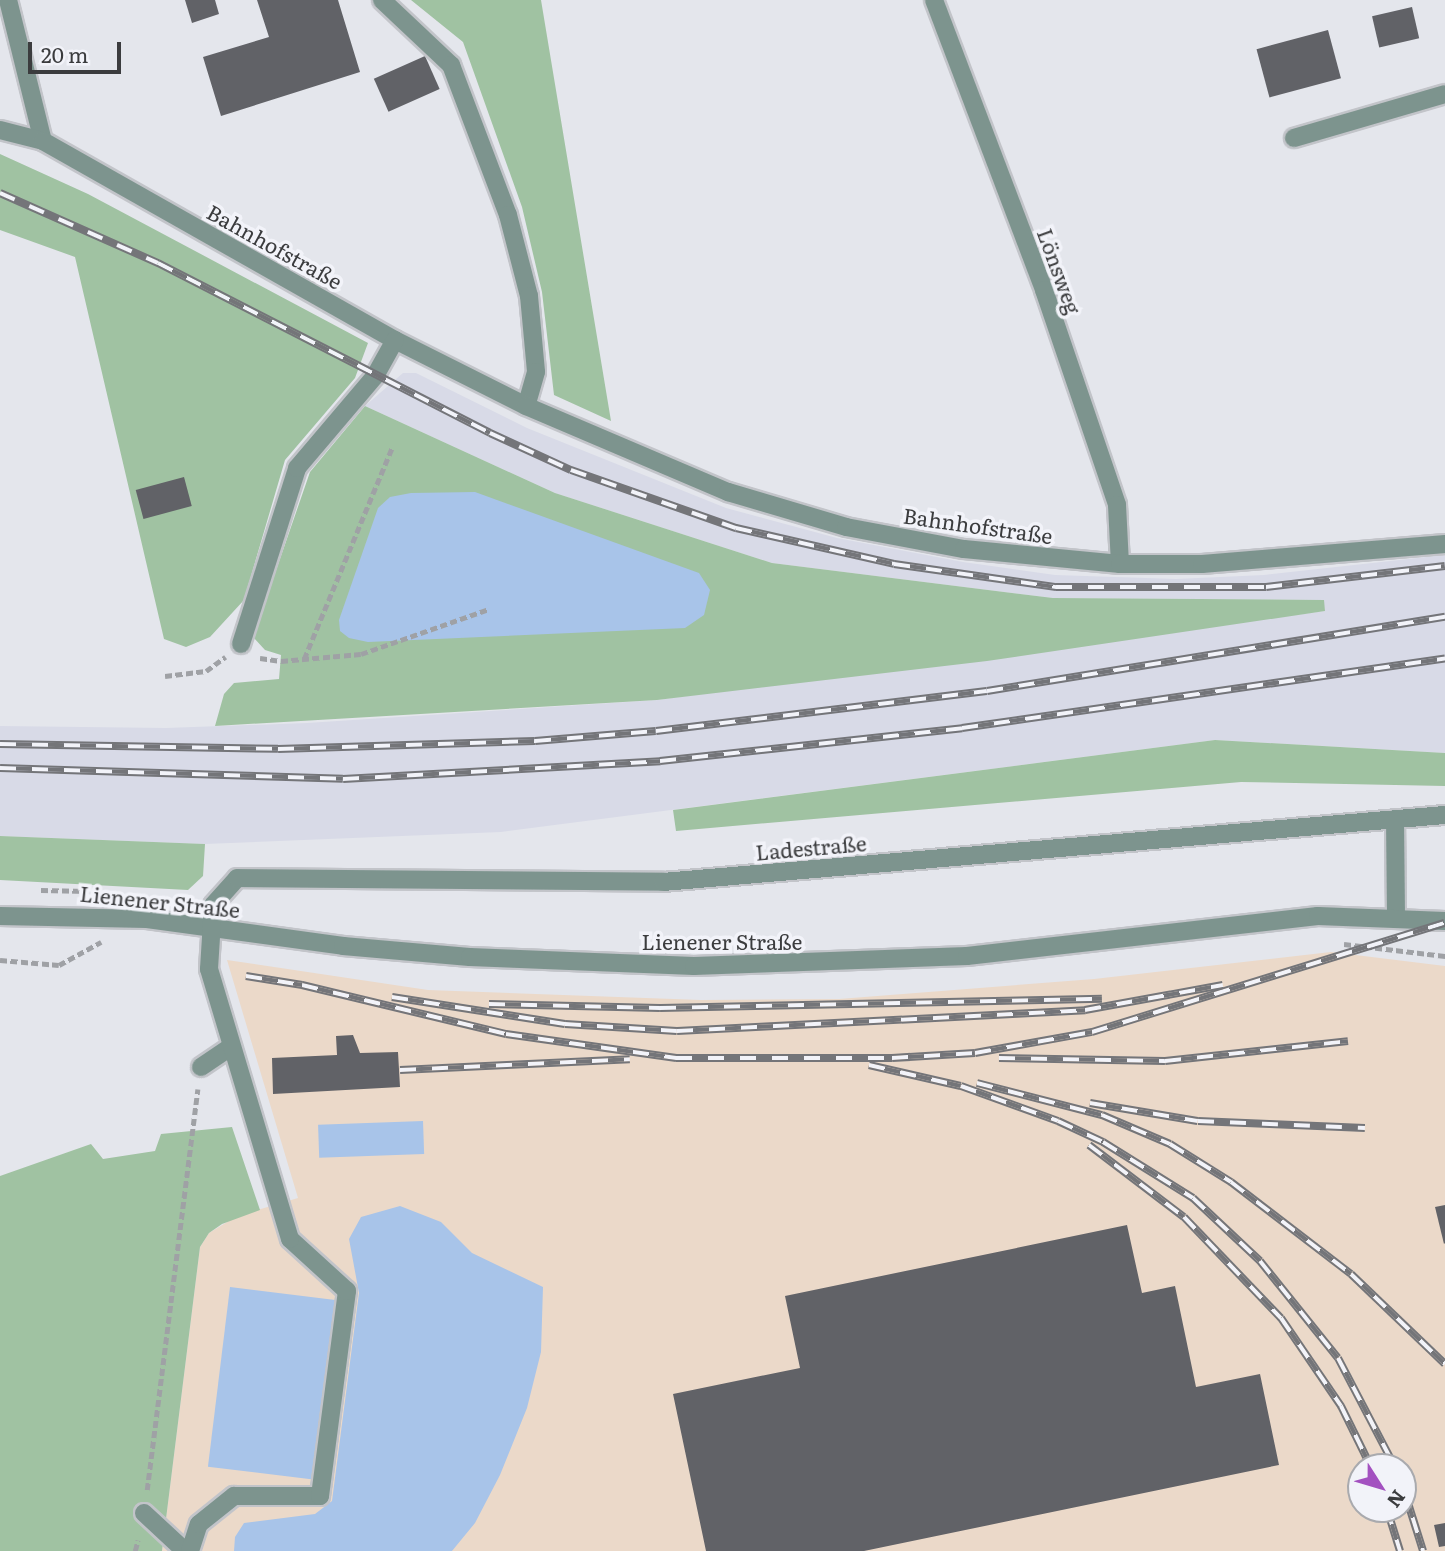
<!DOCTYPE html>
<meta charset="utf-8">
<style>
body{margin:0}
#map{position:relative;width:1445px;height:1551px;overflow:hidden;background:#e4e6ec;font-family:Literata,serif}
div>[style]{position:absolute}
[style*='--x']{left:calc(var(--x)*1px);top:calc(var(--y)*1px);width:calc(var(--w)*1px);rotate:calc(var(--a)*1deg)}
.industrial>*{inset:0;background:#ebd9c9}
.built>*{inset:0;background:#d8dae7}
.green>*{inset:0;background:#a0c2a2}
.water>*{inset:0;background:#a8c4e9;transform-origin:0 0}
.building>*{inset:0;background:#616267;transform-origin:0 0}
.path>*{height:4.5px;margin-top:-2.25px;transform-origin:0;background:repeating-linear-gradient(90deg,#9fa1a5 0 7px,transparent 0 10.5px)}
.roads{filter:drop-shadow(2px 0 #c2c4c9) drop-shadow(-2px 0 #c2c4c9) drop-shadow(0 2px #c2c4c9) drop-shadow(0 -2px #c2c4c9)}
.minor>*{height:18px;margin:-9px;padding:0 9px;transform-origin:9px;border-radius:9px;background:#7d948e}
.rail>*{height:8px;margin-top:-4px;transform-origin:0;background:repeating-linear-gradient(90deg,#f2f3f9 0 16px,#747579 0 32px);box-sizing:border-box;border-block:2px solid #747579}
span{translate:-50% -50%;white-space:nowrap;text-align:center;line-height:1.15;-webkit-text-stroke:7px #f2f3f9;paint-order:stroke}
.street-label{font-size:21px;color:#3b3c3e}
.north{position:absolute;left:1347px;top:1453px;width:70px;height:70px;box-sizing:border-box;background:#f2f3f9;border:2px solid #a9aaae;border-radius:50%;rotate:127deg;font-size:19px;font-weight:700;line-height:28px;text-align:center;color:#3b3c3e}
.north::after{content:'';display:block;margin:auto;width:24px;height:32px;background:#a351c0;clip-path:polygon(50% 0,100% 100%,50% 72%,0 100%)}
.scale{position:absolute;left:28px;top:42px;width:93px;height:32px;box-sizing:border-box;border:4px solid #3b3c3e;border-top:0;padding-left:9px;font-size:21px;line-height:24px;white-space:nowrap;color:#3b3c3e;-webkit-text-stroke:5px #f2f3f9;paint-order:stroke}
</style>
<div id="map">
<div class="industrial">
<div style="clip-path:polygon(evenodd,1331px 952px,1445px 966px,1445px 1551px,162px 1551px,200px 1247px,209px 1233px,237px 1216px,298px 1198px,227px 960px,428px 990px,701px 1000px,839px 999px,1094px 979px,1331px 952px,1361px 1467px,1403px 1467px,1403px 1509px,1361px 1509px,1361px 1467px)"></div>
</div>
<div class="built">
<div style="clip-path:polygon(403px 373px,416px 373px,527px 428px,726px 508px,837px 538px,963px 562px,1055px 575px,1176px 579px,1264px 575px,1445px 555px,1445px 753px,1215px 740px,501px 832px,205px 844px,0 836px,0 726px,166px 728px,307px 723px,657px 700px,1325px 611px,1323px 600px,1053px 598px,772px 563px,555px 493px,365px 406px)"></div>
</div>
<div class="green">
<div style="clip-path:polygon(411px 0,541px 0,611px 421px,554px 395px,542px 292px,522px 207px,463px 42px)"></div>
<div style="clip-path:polygon(0 154px,88px 194px,368px 343px,355px 378px,285px 460px,244px 600px,210px 637px,186px 647px,164px 639px,75px 257px,0 230px)"></div>
<div style="clip-path:polygon(365px 406px,555px 493px,772px 563px,1053px 598px,1324px 600px,1325px 611px,987px 661px,657px 700px,215px 726px,224px 694px,234px 683px,279px 679px,281px 655px,265px 650px,253px 637px,310px 472px)"></div>
<div style="clip-path:polygon(1215px 740px,1445px 753px,1445px 786px,1241px 782px,676px 831px,673px 810px)"></div>
<div style="clip-path:polygon(0 836px,205px 844px,203px 876px,188px 890px,0 880px)"></div>
<div style="clip-path:polygon(232px 1127px,260px 1210px,222px 1224px,209px 1233px,200px 1247px,162px 1551px,0 1551px,0 1176px,91px 1144px,103px 1159px,155px 1151px,161px 1134px)"></div>
</div>
<div class="water">
<div style="clip-path:polygon(475px 492px,699px 573px,710px 590px,704px 615px,685px 628px,368px 642px,349px 638px,340px 631px,339px 620px,378px 508px,390px 497px,411px 493px)"></div>
<div style="left:423px;top:1121px;width:33px;height:105px;rotate:88deg"></div>
<div style="clip-path:polygon(400px 1206px,441px 1222px,472px 1253px,543px 1287px,541px 1352px,527px 1408px,500px 1475px,475px 1523px,452px 1551px,234px 1551px,235px 1537px,244px 1523px,315px 1514px,332px 1501px,359px 1293px,349px 1239px,361px 1217px)"></div>
<div style="left:230px;top:1287px;width:106px;height:181px;rotate:7deg"></div>
</div>
<div class="building">
<div style="clip-path:polygon(185px 0,215px 0,219px 14px,192px 23px)"></div>
<div style="clip-path:polygon(257px 0,338px 0,360px 72px,221px 116px,203px 57px,269px 37px)"></div>
<div style="left:1412px;top:7px;width:32px;height:41px;rotate:77deg"></div>
<div style="left:1328px;top:30px;width:50px;height:74px;rotate:75deg"></div>
<div style="left:425px;top:56px;width:36px;height:56px;rotate:66deg"></div>
<div style="left:184px;top:477px;width:30px;height:50px;rotate:75deg"></div>
<div style="clip-path:polygon(353px 1035px,360px 1053px,398px 1052px,400px 1087px,273px 1094px,272px 1058px,337px 1055px,336px 1036px)"></div>
<div style="clip-path:polygon(1445px 1205px,1445px 1243px,1444px 1244px,1435px 1207px)"></div>
<div style="clip-path:polygon(1127px 1225px,1142px 1293px,1175px 1286px,1196px 1387px,1260px 1374px,1279px 1465px,864px 1551px,706px 1551px,673px 1394px,800px 1368px,785px 1296px)"></div>
<div style="clip-path:polygon(1445px 1523px,1445px 1546px,1439px 1547px,1434px 1525px)"></div>
</div>
<div class="path">
<div style="--x:260;--y:658;--w:21;--a:8"></div>
<div style="--x:281;--y:661;--w:80;--a:-5"></div>
<div style="--x:361;--y:654;--w:136;--a:-19.4"></div>
<div style="--x:304;--y:659;--w:229;--a:-67.4"></div>
<div style="--x:165;--y:676;--w:41;--a:-7"></div>
<div style="--x:206;--y:671;--w:24;--a:-36"></div>
<div style="--x:41;--y:890;--w:47;--a:1.2"></div>
<div style="--x:1344;--y:944;--w:102;--a:6.8"></div>
<div style="--x:0;--y:960;--w:59;--a:4.8"></div>
<div style="--x:59;--y:965;--w:48;--a:-28.7"></div>
<div style="--x:147;--y:1490;--w:404;--a:-82.8"></div>
<div style="--x:135;--y:1551;--w:11;--a:-75"></div>
</div>
<div class="roads">
<div class="minor">
<div style="--x:8;--y:0;--w:145;--a:76.1"></div>
<div style="--x:382;--y:0;--w:95;--a:43.3"></div>
<div style="--x:451;--y:65;--w:160;--a:69.2"></div>
<div style="--x:508;--y:215;--w:84;--a:75.5"></div>
<div style="--x:529;--y:296;--w:76;--a:84.7"></div>
<div style="--x:536;--y:372;--w:35;--a:106"></div>
<div style="--x:934;--y:0;--w:310;--a:69.2"></div>
<div style="--x:1044;--y:290;--w:227;--a:71.2"></div>
<div style="--x:1117;--y:505;--w:59;--a:87.1"></div>
<div style="--x:0;--y:130;--w:44;--a:14.3"></div>
<div style="--x:43;--y:141;--w:404;--a:29.5"></div>
<div style="--x:395;--y:340;--w:147;--a:26.7"></div>
<div style="--x:526;--y:406;--w:220;--a:23.1"></div>
<div style="--x:728;--y:492;--w:123;--a:16.5"></div>
<div style="--x:846;--y:527;--w:120;--a:10.6"></div>
<div style="--x:964;--y:549;--w:157;--a:5.5"></div>
<div style="--x:1120;--y:564;--w:82;--a:0"></div>
<div style="--x:1202;--y:564;--w:244;--a:-4.7"></div>
<div style="--x:1294;--y:138;--w:157;--a:-16.2"></div>
<div style="--x:241;--y:644;--w:185;--a:-72.3"></div>
<div style="--x:297;--y:468;--w:121;--a:-49.7"></div>
<div style="--x:375;--y:376;--w:41;--a:-60.9"></div>
<div style="--x:1395;--y:819;--w:100;--a:89.4"></div>
<div style="--x:0;--y:916;--w:147;--a:1.2"></div>
<div style="--x:147;--y:919;--w:198;--a:7.8"></div>
<div style="--x:343;--y:946;--w:127;--a:5"></div>
<div style="--x:470;--y:957;--w:224;--a:2.3"></div>
<div style="--x:694;--y:966;--w:273;--a:-2.1"></div>
<div style="--x:967;--y:956;--w:353;--a:-6.5"></div>
<div style="--x:1318;--y:916;--w:127;--a:2.3"></div>
<div style="--x:201;--y:1067;--w:36;--a:-34"></div>
<div style="--x:144;--y:1513;--w:56;--a:42.8"></div>
<div style="--x:190;--y:1551;--w:28;--a:-72"></div>
<div style="--x:199;--y:1524;--w:45;--a:-38.7"></div>
<div style="--x:234;--y:1496;--w:86;--a:0"></div>
<div style="--x:320;--y:1496;--w:207;--a:-82.5"></div>
<div style="--x:347;--y:1291;--w:77;--a:-137.6"></div>
<div style="--x:290;--y:1239;--w:282;--a:-106.7"></div>
<div style="--x:209;--y:969;--w:64;--a:-86.4"></div>
<div style="--x:213;--y:905;--w:36;--a:-48"></div>
<div style="--x:237;--y:878;--w:426;--a:0.5"></div>
<div style="--x:663;--y:882;--w:785;--a:-4.9"></div>
</div>
</div>
<div class="rail">
<div style="--x:0;--y:193;--w:173;--a:23.9"></div>
<div style="--x:158;--y:263;--w:373;--a:27.1"></div>
<div style="--x:490;--y:433;--w:89;--a:24.6"></div>
<div style="--x:571;--y:470;--w:175;--a:19.4"></div>
<div style="--x:736;--y:528;--w:162;--a:12.8"></div>
<div style="--x:894;--y:564;--w:164;--a:8.1"></div>
<div style="--x:1056;--y:587;--w:210;--a:0"></div>
<div style="--x:1266;--y:587;--w:180;--a:-6.7"></div>
<div style="--x:0;--y:744;--w:278;--a:1"></div>
<div style="--x:278;--y:749;--w:257;--a:-1.8"></div>
<div style="--x:535;--y:741;--w:121;--a:-4.7"></div>
<div style="--x:656;--y:731;--w:333;--a:-6.9"></div>
<div style="--x:987;--y:691;--w:464;--a:-9.2"></div>
<div style="--x:0;--y:768;--w:343;--a:1.8"></div>
<div style="--x:343;--y:779;--w:318;--a:-3.2"></div>
<div style="--x:660;--y:761;--w:304;--a:-6.2"></div>
<div style="--x:962;--y:728;--w:488;--a:-8.2"></div>
<div style="--x:246;--y:976;--w:57;--a:9.1"></div>
<div style="--x:302;--y:985;--w:210;--a:13.5"></div>
<div style="--x:506;--y:1034;--w:172;--a:8"></div>
<div style="--x:676;--y:1058;--w:216;--a:0"></div>
<div style="--x:892;--y:1058;--w:83;--a:-3.4"></div>
<div style="--x:975;--y:1053;--w:119;--a:-10.2"></div>
<div style="--x:1092;--y:1032;--w:369;--a:-17.2"></div>
<div style="--x:392;--y:997;--w:175;--a:8.9"></div>
<div style="--x:565;--y:1024;--w:112;--a:3.6"></div>
<div style="--x:677;--y:1031;--w:409;--a:-2.9"></div>
<div style="--x:1085;--y:1010;--w:140;--a:-10.3"></div>
<div style="--x:489;--y:1004;--w:171;--a:1.3"></div>
<div style="--x:660;--y:1008;--w:442;--a:-1.2"></div>
<div style="--x:999;--y:1058;--w:166;--a:1"></div>
<div style="--x:1165;--y:1061;--w:184;--a:-6.2"></div>
<div style="--x:869;--y:1065;--w:94;--a:12.9"></div>
<div style="--x:961;--y:1086;--w:103;--a:19.8"></div>
<div style="--x:1058;--y:1121;--w:50;--a:25"></div>
<div style="--x:1103;--y:1142;--w:106;--a:31.9"></div>
<div style="--x:1193;--y:1198;--w:92;--a:43.2"></div>
<div style="--x:1260;--y:1261;--w:124;--a:51.2"></div>
<div style="--x:1338;--y:1358;--w:123;--a:62.4"></div>
<div style="--x:400;--y:1070;--w:230;--a:-2.7"></div>
<div style="--x:977;--y:1083;--w:129;--a:14.4"></div>
<div style="--x:1102;--y:1115;--w:74;--a:23.1"></div>
<div style="--x:1170;--y:1144;--w:72;--a:31.9"></div>
<div style="--x:1231;--y:1182;--w:151;--a:37.5"></div>
<div style="--x:1351;--y:1274;--w:130;--a:43.8"></div>
<div style="--x:1090;--y:1103;--w:109;--a:9.5"></div>
<div style="--x:1198;--y:1121;--w:167;--a:2.4"></div>
<div style="--x:1089;--y:1145;--w:119;--a:37.2"></div>
<div style="--x:1184;--y:1217;--w:140;--a:46.2"></div>
<div style="--x:1281;--y:1318;--w:107;--a:55.7"></div>
<div style="--x:1341;--y:1406;--w:68;--a:63.8"></div>
<div style="--x:1403;--y:1487;--w:67;--a:72.6"></div>
<div style="--x:1387;--y:1509;--w:44;--a:72.8"></div>
</div>
<div class="street-label">
<span style="left:275px;top:246px;rotate:29deg">Bahnhofstraße</span>
<span style="left:1060px;top:271px;rotate:70deg">Lönsweg</span>
<span style="left:978px;top:525px;rotate:8deg">Bahnhofstraße</span>
<span style="left:811px;top:847px;rotate:-5deg">Ladestraße</span>
<span style="left:160px;top:901px;rotate:6deg">Lienener Straße</span>
<span style="left:722px;top:941px">Lienener Straße</span>
</div>
<div class="north">N</div>
<div class="scale">20 m</div>
</div>
